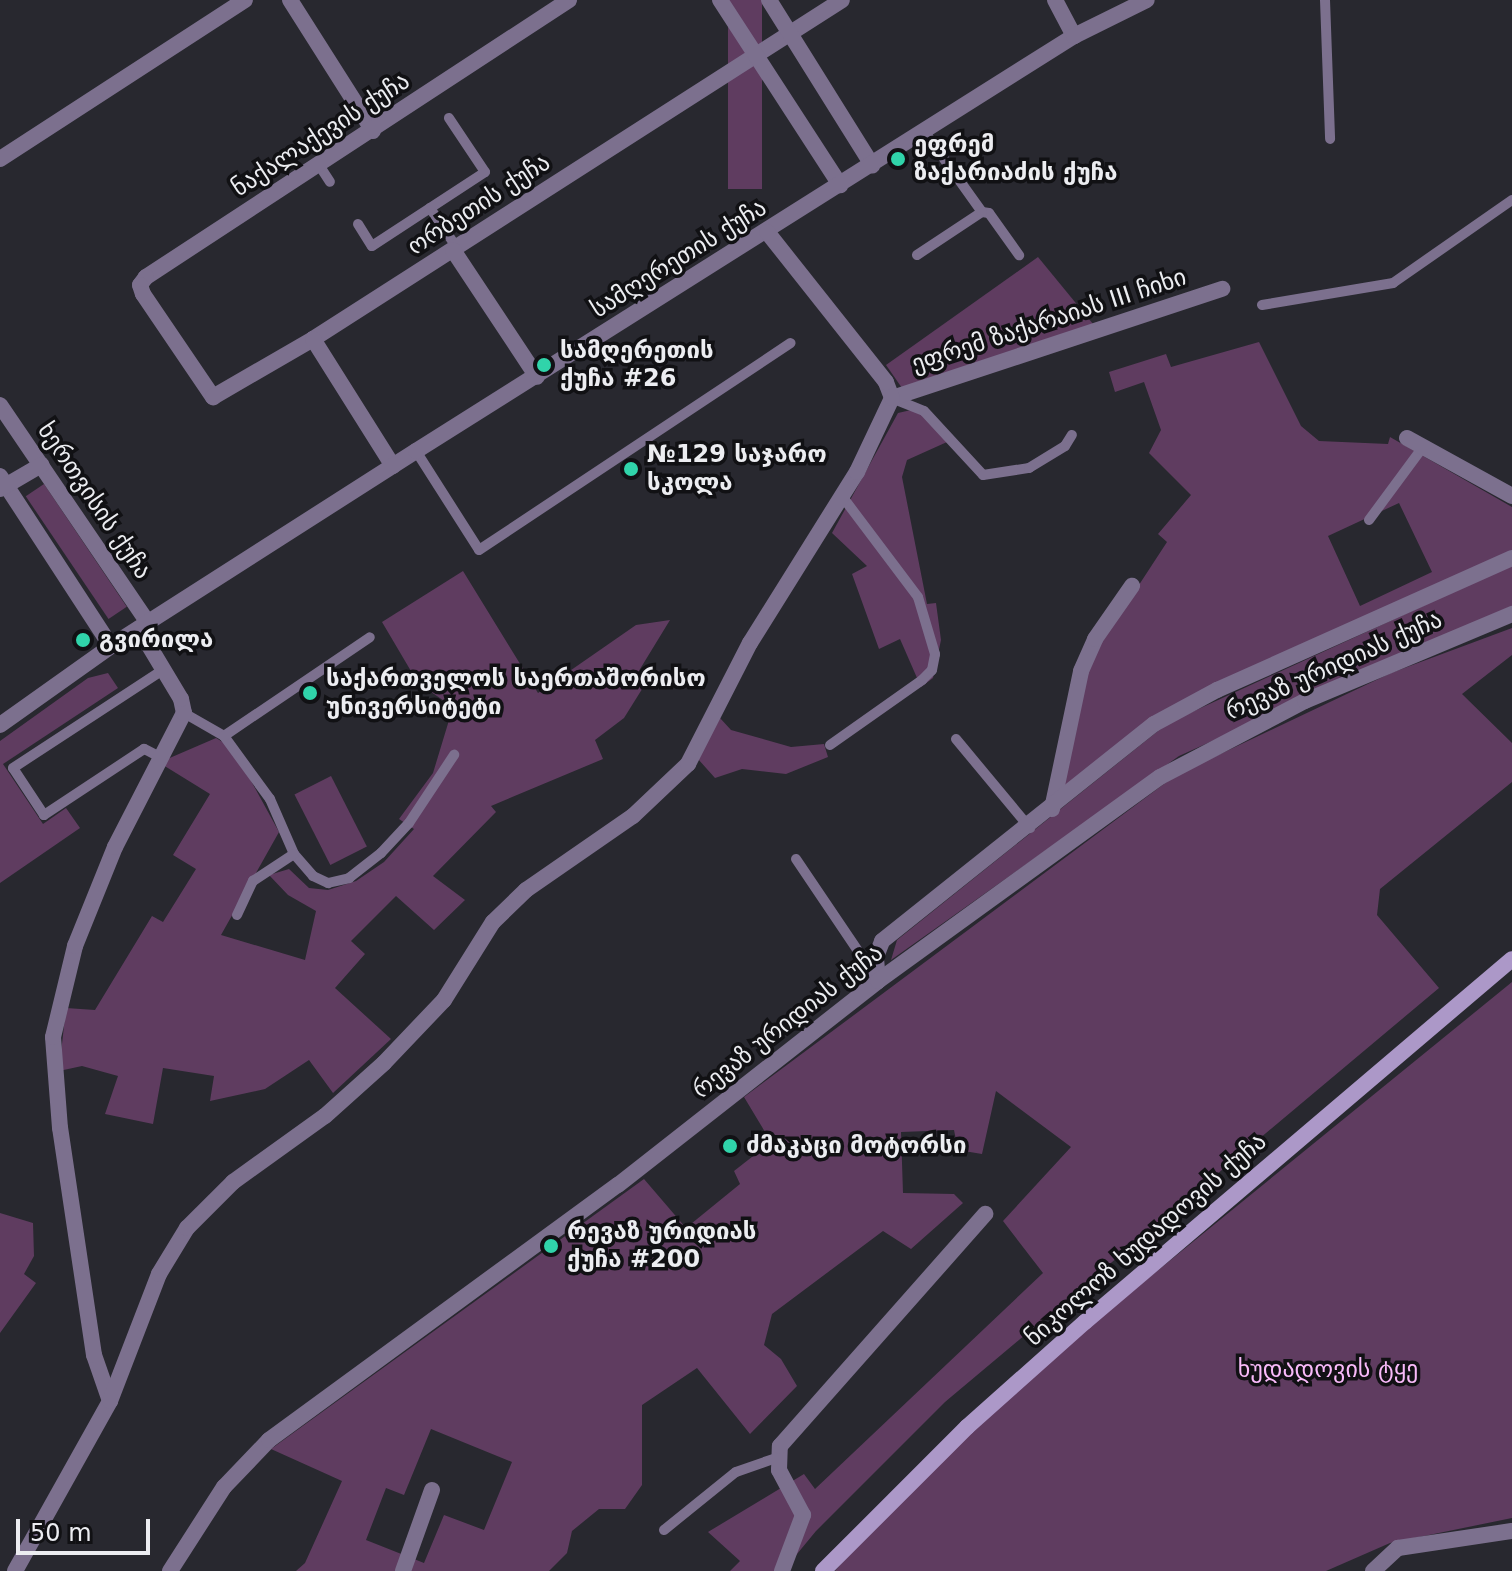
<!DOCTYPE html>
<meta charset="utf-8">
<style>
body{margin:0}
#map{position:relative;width:1512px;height:1571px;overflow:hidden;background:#28282f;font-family:"DejaVu Sans","Noto Sans Georgian",sans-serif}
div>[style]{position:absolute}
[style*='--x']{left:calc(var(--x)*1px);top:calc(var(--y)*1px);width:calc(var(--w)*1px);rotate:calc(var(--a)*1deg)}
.green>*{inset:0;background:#5f3c60;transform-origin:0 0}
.service>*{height:10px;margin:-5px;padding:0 5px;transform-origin:5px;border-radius:5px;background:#7c708e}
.minor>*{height:16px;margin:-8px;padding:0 8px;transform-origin:8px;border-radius:8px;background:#7c708e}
.tertiary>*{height:16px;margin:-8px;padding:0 8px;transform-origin:8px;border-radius:8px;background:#7c708e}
.secondary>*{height:16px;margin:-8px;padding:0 8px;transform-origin:8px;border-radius:8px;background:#ac98c8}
.dots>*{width:22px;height:22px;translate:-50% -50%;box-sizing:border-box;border:4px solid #111114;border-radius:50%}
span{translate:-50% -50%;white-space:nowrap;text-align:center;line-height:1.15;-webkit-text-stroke:7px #111114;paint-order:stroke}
.street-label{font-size:24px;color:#ecedf1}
.poi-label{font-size:24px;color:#ecedf1;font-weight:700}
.left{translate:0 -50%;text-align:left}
.park-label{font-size:24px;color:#f9bafa}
.scale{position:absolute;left:16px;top:1519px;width:134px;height:36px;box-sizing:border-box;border:4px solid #ecedf1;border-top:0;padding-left:10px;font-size:24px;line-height:28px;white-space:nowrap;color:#ecedf1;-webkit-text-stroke:6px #111114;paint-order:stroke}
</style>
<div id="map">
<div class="green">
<div style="left:728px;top:0;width:34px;height:189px"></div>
<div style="clip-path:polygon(1038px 257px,1093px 324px,902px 388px,886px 365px)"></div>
<div style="clip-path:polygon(evenodd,1259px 342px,1301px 426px,1319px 441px,1388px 444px,1390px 437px,1512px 507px,1512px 550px,1209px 691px,1060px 789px,1083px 682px,1101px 643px,1167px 542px,1158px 534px,1191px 495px,1149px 453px,1161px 430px,1144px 382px,1115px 392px,1109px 372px,1166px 354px,1171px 367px,1259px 342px,1399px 503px,1432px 572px,1360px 606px,1328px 536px,1399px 503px)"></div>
<div style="clip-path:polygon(911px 410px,925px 416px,947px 442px,907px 460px,902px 477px,927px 604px,936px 603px,941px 640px,933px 678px,921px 687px,900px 639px,879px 649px,852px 574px,867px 566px,832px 533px,898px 413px)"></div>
<div style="left:44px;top:484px;width:148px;height:22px;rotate:56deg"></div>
<div style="clip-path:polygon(1512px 565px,1512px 606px,1179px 756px,891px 960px,897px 940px,1168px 723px)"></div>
<div style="clip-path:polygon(463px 571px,538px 693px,636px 625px,670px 620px,637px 674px,649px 678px,624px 718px,595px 740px,603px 759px,491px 806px,496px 812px,433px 876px,465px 900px,434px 930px,396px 896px,351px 941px,365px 954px,335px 988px,391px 1039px,333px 1093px,309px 1060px,265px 1089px,210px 1101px,214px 1076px,163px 1068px,153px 1124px,105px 1114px,118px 1076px,82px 1066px,59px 1071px,66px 1008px,95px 1010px,152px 916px,163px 922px,196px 869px,173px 855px,210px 794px,163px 765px,165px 760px,216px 738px,233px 748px,279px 832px,221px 935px,305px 960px,316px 911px,288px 895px,269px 875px,289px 869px,309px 888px,328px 890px,356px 881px,384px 862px,414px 829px,399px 819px,433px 773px,453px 707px,418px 683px,382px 622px)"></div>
<div style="clip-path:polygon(evenodd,1512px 628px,1512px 655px,1462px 694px,1512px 743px,1512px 782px,1380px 889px,1377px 915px,1439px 988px,945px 1402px,816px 1531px,783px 1571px,730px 1571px,740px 1561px,708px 1532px,804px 1474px,815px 1489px,1043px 1273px,1003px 1221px,1071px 1147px,996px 1091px,982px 1154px,958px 1150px,954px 1130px,901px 1132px,903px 1193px,954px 1194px,963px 1203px,911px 1249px,883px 1231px,772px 1314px,764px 1345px,781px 1359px,797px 1386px,750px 1434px,697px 1368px,642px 1405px,642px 1485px,625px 1509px,599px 1509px,572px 1531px,567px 1553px,549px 1571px,296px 1571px,305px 1563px,342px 1481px,271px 1449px,644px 1179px,686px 1228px,740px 1184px,734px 1171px,771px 1142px,744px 1097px,1176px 775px,1391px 673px,1512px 628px,431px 1429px,512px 1462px,484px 1530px,444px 1515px,424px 1563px,366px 1540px,386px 1488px,404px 1495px,431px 1429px)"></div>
<div style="clip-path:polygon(108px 673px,118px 688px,3px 764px,43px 824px,66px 808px,80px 828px,0 883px,0 741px,88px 678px)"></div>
<div style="clip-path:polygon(720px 718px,731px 730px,791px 747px,824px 744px,828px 757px,786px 774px,742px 769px,715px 778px,698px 759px)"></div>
<div style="left:331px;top:776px;width:79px;height:41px;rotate:63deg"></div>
<div style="clip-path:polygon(1512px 982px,1512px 1518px,1390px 1543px,1326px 1571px,835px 1571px,941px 1447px)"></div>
<div style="clip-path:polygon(0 1213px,33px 1223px,34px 1256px,24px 1274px,36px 1283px,0 1333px)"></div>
</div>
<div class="service">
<div style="--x:1325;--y:0;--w:139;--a:87.9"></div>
<div style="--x:319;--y:165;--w:20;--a:57"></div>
<div style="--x:430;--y:208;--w:48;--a:56"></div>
<div style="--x:982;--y:212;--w:7;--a:8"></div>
<div style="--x:989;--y:213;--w:52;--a:54.5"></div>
<div style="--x:358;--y:224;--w:26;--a:58"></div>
<div style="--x:372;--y:246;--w:135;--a:-33.2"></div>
<div style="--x:485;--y:172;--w:65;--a:-123.7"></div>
<div style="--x:917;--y:255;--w:78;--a:-33.5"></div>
<div style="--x:982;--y:212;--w:100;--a:-125.6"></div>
<div style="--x:1262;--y:305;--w:133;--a:-9.5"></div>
<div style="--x:1393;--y:283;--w:145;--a:-34.9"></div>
<div style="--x:894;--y:399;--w:32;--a:22"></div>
<div style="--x:924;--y:411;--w:87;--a:47.3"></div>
<div style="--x:983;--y:475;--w:47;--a:-8.7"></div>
<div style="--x:1029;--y:468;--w:42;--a:-31.4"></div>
<div style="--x:1065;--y:446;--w:13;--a:-58"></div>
<div style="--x:416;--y:451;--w:117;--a:57.5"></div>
<div style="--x:479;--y:550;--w:374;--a:-33.6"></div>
<div style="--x:1369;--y:520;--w:91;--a:-53.5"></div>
<div style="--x:184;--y:713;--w:46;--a:29.9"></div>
<div style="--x:224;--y:736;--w:78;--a:53.9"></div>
<div style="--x:270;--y:799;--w:60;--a:66.4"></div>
<div style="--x:294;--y:854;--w:29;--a:49"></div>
<div style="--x:313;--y:876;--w:17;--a:25"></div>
<div style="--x:328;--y:883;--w:22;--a:-13"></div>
<div style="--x:349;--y:878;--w:41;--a:-38"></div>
<div style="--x:381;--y:853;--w:41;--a:-47"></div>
<div style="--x:409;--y:823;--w:82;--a:-56.5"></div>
<div style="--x:224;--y:736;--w:176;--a:-34.1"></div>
<div style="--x:956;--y:739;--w:116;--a:50.3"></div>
<div style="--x:830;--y:745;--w:113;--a:-35.2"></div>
<div style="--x:922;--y:680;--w:14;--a:-45"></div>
<div style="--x:932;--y:670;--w:16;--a:-79"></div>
<div style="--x:935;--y:654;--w:59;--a:-106.6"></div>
<div style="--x:918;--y:597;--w:126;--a:-127"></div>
<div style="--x:160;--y:757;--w:18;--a:-153"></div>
<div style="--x:144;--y:749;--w:120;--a:146.6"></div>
<div style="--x:44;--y:815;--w:56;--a:-123.4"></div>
<div style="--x:13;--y:768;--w:179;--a:-33.2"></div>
<div style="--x:796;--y:859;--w:141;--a:56"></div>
<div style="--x:237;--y:915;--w:38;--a:-65"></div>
<div style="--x:253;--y:881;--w:49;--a:-33.4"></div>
<div style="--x:664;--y:1530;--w:92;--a:-38.9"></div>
<div style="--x:736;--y:1472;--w:42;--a:-19.3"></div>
</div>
<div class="minor">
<div style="--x:290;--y:0;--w:155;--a:57.6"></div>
<div style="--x:569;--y:0;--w:506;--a:146.78"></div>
<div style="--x:146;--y:277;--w:10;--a:127"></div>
<div style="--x:140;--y:285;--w:9;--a:72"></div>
<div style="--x:143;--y:294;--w:125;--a:55.8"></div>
<div style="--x:213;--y:397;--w:116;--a:-30.1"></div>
<div style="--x:313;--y:339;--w:628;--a:-32.65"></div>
<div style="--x:720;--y:0;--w:221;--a:57"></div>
<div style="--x:769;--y:0;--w:195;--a:58"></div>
<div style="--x:1055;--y:0;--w:41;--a:62.2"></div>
<div style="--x:453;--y:250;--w:152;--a:56.5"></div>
<div style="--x:313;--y:339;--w:150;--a:57.8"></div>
<div style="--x:892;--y:398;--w:348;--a:-18.3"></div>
<div style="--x:0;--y:405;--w:263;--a:55.8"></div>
<div style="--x:1407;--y:438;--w:120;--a:28.9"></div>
<div style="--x:0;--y:476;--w:203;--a:56.9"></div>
<div style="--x:0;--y:489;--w:48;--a:-30.3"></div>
<div style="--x:0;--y:725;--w:136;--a:-35.4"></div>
<div style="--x:111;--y:646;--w:362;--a:-32.6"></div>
<div style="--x:416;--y:451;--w:778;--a:-32.24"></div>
<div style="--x:1074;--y:36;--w:81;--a:-26.3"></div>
<div style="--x:1052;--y:809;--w:141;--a:-78.1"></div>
<div style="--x:1081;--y:671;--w:35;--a:-66"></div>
<div style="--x:1095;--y:639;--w:65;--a:-55.1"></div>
<div style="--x:878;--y:981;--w:24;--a:-95"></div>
<div style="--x:876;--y:957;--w:17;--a:-69"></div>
<div style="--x:882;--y:941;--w:348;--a:-38.6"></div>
<div style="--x:1154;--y:724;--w:72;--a:-28.4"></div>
<div style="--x:1217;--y:690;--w:323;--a:-24.1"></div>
<div style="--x:110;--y:1401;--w:49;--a:-109.2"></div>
<div style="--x:94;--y:1355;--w:230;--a:-98.5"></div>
<div style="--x:60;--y:1128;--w:91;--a:-94.4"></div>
<div style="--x:53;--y:1037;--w:94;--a:-76.4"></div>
<div style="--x:75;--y:946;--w:107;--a:-68"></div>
<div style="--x:115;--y:847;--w:151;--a:-62.8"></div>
<div style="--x:184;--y:713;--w:14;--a:-102"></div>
<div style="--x:181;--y:699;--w:82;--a:-121"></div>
<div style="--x:15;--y:1571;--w:195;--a:-60.8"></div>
<div style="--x:110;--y:1401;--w:136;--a:-68.9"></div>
<div style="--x:159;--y:1274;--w:54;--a:-58.7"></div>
<div style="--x:187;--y:1228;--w:65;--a:-45"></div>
<div style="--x:233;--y:1182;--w:113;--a:-35.7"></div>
<div style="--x:325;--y:1116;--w:79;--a:-41.9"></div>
<div style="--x:384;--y:1063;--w:87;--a:-46.4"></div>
<div style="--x:444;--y:1000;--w:92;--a:-57.9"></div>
<div style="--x:493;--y:922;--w:46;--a:-44.1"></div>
<div style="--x:526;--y:890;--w:130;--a:-34.7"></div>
<div style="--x:633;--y:816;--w:76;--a:-43.4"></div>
<div style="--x:688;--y:764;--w:136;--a:-62.9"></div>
<div style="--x:750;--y:643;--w:202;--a:-58"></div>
<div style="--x:857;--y:472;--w:82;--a:-64.7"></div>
<div style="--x:892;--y:398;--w:17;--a:-111"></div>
<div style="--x:886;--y:382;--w:191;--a:-128.4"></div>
<div style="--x:403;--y:1571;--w:86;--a:-70.3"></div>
<div style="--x:782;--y:1571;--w:60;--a:-69.4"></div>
<div style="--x:803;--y:1515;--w:51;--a:-118.1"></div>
<div style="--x:779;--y:1470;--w:24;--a:-88"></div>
<div style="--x:780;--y:1446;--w:310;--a:-48.5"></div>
<div style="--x:1373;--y:1571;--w:34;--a:-43"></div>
<div style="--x:1398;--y:1548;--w:115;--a:-8.5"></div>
</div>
<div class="tertiary">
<div style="--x:0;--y:159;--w:292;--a:-33"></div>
<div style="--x:170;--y:1571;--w:100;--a:-57.3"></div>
<div style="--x:224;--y:1487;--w:65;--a:-46.2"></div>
<div style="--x:269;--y:1440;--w:432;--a:-36.2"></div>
<div style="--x:618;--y:1185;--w:330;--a:-38.1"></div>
<div style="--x:878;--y:981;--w:348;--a:-35.9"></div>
<div style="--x:1160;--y:777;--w:164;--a:-27.7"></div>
<div style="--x:1305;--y:701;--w:225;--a:-22.8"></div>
</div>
<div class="secondary">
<div style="--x:823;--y:1571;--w:204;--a:-45"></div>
<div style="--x:967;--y:1427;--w:158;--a:-41.7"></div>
<div style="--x:1085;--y:1322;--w:560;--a:-40.37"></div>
</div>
<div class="dots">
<div style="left:898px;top:159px;background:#30d4aa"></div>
<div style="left:544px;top:365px;background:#30d4aa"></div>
<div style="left:631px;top:469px;background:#30d4aa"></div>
<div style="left:83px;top:640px;background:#30d4aa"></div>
<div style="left:310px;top:693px;background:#30d4aa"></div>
<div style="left:730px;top:1146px;background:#30d4aa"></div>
<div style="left:551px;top:1246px;background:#30d4aa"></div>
</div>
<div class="street-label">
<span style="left:321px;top:135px;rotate:-33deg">ნაქალაქევის ქუჩა</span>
<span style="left:479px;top:205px;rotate:-33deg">ორბეთის ქუჩა</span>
<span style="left:679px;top:259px;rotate:-32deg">სამღერეთის ქუჩა</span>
<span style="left:1049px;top:321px;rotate:-18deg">ეფრემ ზაქარაიას III ჩიხი</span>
<span style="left:94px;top:501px;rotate:56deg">ხერთვისის ქუჩა</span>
<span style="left:1334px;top:666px;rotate:-24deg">რევაზ ურიდიას ქუჩა</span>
<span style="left:788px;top:1022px;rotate:-38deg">რევაზ ურიდიას ქუჩა</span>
<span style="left:1146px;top:1240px;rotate:-41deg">ნიკოლოზ ხუდადოვის ქუჩა</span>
</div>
<div class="poi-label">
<span class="left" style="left:914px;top:159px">ეფრემ<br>ზაქარიაძის ქუჩა</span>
<span class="left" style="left:560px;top:365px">სამღერეთის<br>ქუჩა #26</span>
<span class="left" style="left:647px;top:469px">№129 საჯარო<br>სკოლა</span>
<span class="left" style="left:99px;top:640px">გვირილა</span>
<span class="left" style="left:326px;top:693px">საქართველოს საერთაშორისო<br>უნივერსიტეტი</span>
<span class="left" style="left:746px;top:1146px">ძმაკაცი მოტორსი</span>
<span class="left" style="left:567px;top:1246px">რევაზ ურიდიას<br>ქუჩა #200</span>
</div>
<div class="park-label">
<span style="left:1328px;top:1370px">ხუდადოვის ტყე</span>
</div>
<div class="scale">50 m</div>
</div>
